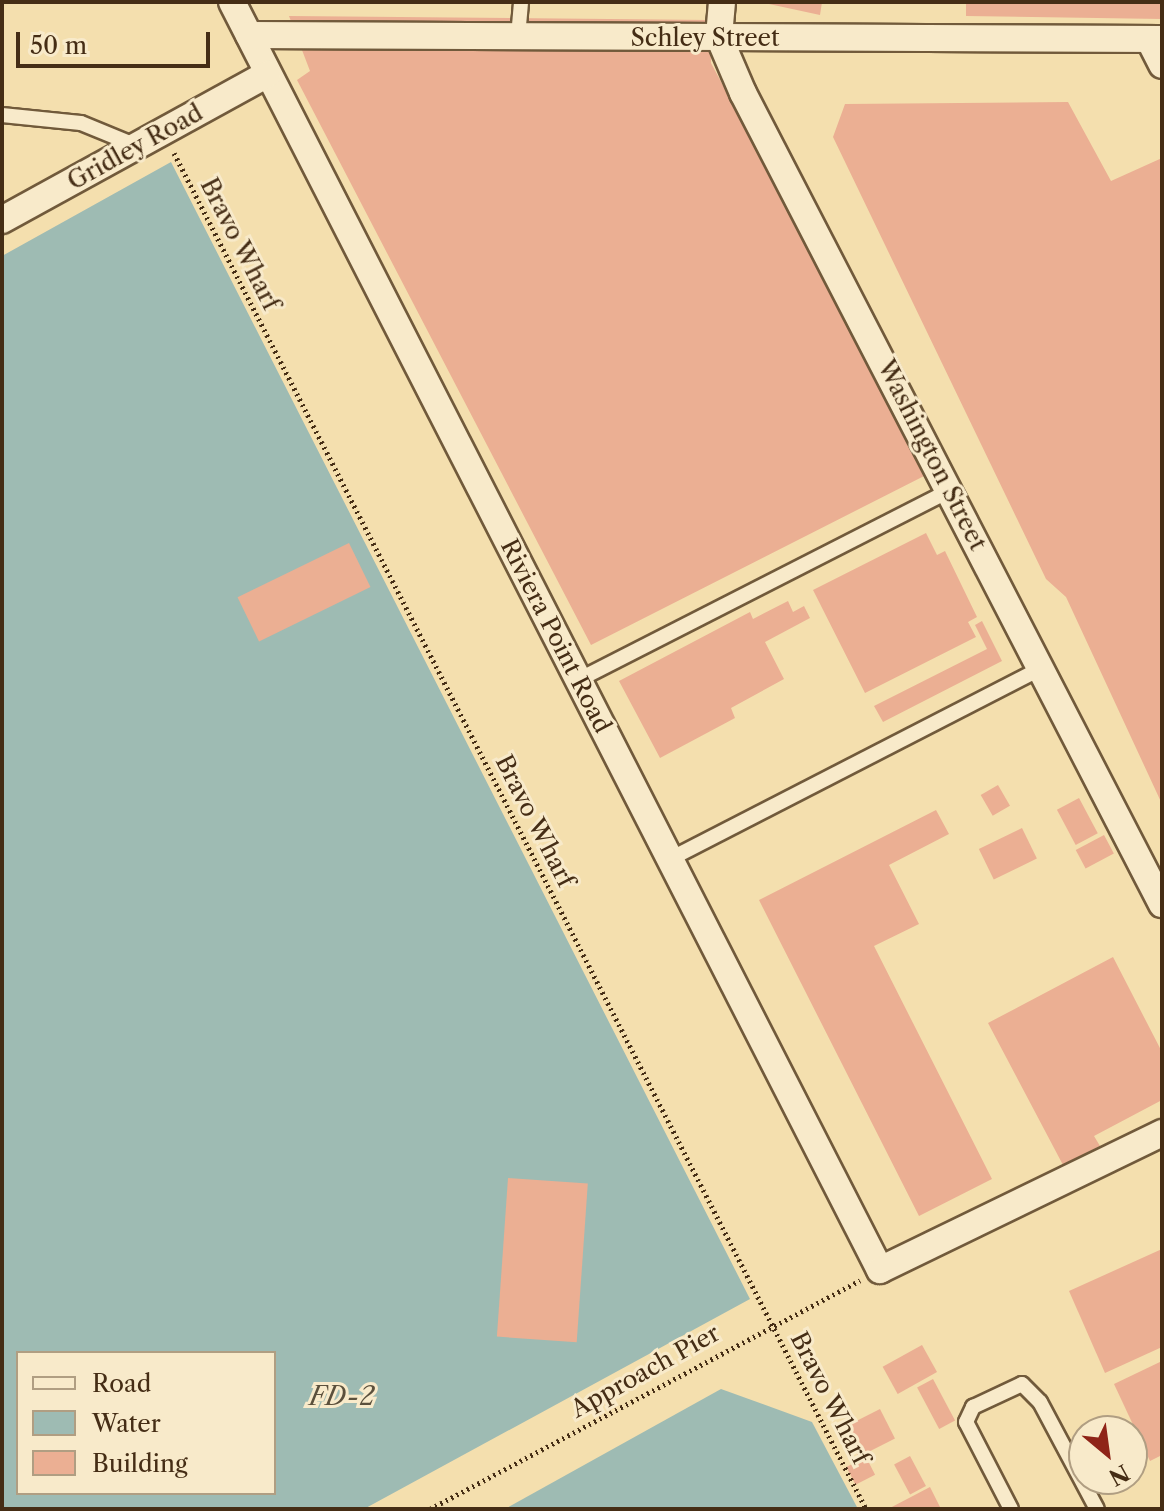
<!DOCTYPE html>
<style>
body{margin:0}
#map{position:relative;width:1164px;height:1511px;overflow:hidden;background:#f4dfae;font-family:"Libre Caslon Text",serif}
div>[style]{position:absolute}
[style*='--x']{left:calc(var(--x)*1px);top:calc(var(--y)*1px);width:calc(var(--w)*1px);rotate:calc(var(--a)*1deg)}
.water>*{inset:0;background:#9ebbb3}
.building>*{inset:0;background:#ebaf93;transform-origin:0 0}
.path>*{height:5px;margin-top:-2.5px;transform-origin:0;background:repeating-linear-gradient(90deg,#452d15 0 2px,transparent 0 6px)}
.roads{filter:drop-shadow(2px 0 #715a3b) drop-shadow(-2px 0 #715a3b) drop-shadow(0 2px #715a3b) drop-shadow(0 -2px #715a3b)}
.lane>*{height:14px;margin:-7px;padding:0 7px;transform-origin:7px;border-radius:7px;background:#f8eaca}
.street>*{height:26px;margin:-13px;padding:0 13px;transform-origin:13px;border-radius:13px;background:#f8eaca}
span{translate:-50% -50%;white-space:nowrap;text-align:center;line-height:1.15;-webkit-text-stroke:6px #f8eaca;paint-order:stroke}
.street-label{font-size:24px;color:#452d15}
.water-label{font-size:26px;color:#5b503c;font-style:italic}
.frame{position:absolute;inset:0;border:4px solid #452d15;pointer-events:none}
.legend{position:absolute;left:16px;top:1351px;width:260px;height:144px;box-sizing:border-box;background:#f8eaca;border:2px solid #b09e82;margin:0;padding:10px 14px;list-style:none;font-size:24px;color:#452d15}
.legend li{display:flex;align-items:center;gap:16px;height:40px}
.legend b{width:40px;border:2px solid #b09e82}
.north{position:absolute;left:1068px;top:1415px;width:80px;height:80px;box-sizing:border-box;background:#f8eaca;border:2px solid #b09e82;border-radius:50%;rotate:151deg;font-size:22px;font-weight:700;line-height:32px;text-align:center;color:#452d15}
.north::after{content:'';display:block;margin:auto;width:28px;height:36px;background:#8f2418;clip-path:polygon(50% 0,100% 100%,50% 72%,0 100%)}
.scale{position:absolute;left:16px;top:32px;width:194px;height:36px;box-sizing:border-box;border:4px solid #452d15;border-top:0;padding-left:10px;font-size:24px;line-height:28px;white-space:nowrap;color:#452d15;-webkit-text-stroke:6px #f8eaca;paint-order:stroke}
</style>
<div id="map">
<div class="water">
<div style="clip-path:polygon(evenodd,171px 162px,750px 1299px,364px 1509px,2px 1509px,2px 256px,171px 162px,18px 1353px,274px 1353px,274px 1493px,18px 1493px,18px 1353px)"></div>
<div style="clip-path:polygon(721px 1389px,812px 1422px,858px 1509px,505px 1509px)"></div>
</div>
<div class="building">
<div style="clip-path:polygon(760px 2px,822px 2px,820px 15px)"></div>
<div style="clip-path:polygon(966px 2px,1162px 2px,1162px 19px,966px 16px)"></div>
<div style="clip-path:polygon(289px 16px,710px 20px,711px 63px,930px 473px,591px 645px,297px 80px,310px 71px)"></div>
<div style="clip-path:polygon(1068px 102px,1111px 181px,1162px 158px,1162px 804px,1066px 597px,1046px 579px,833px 137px,845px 104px)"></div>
<div style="clip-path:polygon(926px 533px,937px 555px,945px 551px,977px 617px,968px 622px,976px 637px,865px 693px,813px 590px)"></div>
<div style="left:349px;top:543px;width:49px;height:124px;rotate:64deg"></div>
<div style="clip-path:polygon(788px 601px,793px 612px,804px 606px,810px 618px,765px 642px,784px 679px,731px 708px,735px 718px,660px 758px,619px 681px,750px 612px,753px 619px)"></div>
<div style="clip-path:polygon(982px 621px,1002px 661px,883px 722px,874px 706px,987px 649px,975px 625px)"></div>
<div style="left:998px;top:785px;width:24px;height:20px;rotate:60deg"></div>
<div style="left:1079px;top:798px;width:40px;height:25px;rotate:62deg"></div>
<div style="clip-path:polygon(936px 810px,949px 834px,889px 865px,919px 924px,874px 946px,992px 1179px,919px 1216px,759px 900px)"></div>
<div style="left:1022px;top:828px;width:34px;height:48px;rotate:64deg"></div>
<div style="left:1104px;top:835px;width:21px;height:32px;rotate:62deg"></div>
<div style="clip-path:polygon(1113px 957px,1162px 1052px,1162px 1100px,1094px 1136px,1100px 1146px,1063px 1165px,988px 1023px)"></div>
<div style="left:508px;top:1178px;width:80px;height:159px;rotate:4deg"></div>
<div style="clip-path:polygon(1162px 1249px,1162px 1347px,1105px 1373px,1069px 1291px)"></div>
<div style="left:922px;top:1345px;width:31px;height:45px;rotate:61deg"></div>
<div style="clip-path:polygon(1162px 1361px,1162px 1455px,1150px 1461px,1114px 1384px)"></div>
<div style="left:933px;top:1379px;width:47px;height:18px;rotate:62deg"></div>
<div style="left:880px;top:1409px;width:33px;height:41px;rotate:63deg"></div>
<div style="left:910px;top:1456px;width:34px;height:18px;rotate:62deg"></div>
<div style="left:866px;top:1457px;width:20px;height:22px;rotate:63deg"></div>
<div style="clip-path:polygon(930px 1487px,941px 1509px,888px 1509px)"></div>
</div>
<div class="path">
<div style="--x:174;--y:153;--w:1522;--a:62.96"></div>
<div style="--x:430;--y:1509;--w:487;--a:-28"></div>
</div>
<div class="roads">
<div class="lane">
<div style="--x:518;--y:37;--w:35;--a:-85"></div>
<div style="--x:2;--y:115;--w:79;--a:5.8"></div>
<div style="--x:81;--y:123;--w:61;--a:22.3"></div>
<div style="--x:578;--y:680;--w:419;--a:-27"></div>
<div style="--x:670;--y:859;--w:418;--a:-27.2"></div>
<div style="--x:1011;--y:1509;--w:98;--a:-117.3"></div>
<div style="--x:966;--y:1422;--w:17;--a:-65"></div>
<div style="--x:973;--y:1407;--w:54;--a:-25.1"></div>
<div style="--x:1022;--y:1384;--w:25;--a:45"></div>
<div style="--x:1040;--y:1402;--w:121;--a:62"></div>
</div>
<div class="street">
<div style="--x:232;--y:2;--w:1424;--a:62.93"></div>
<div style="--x:880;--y:1270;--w:314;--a:-25.9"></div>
<div style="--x:722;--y:2;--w:35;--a:95"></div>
<div style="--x:719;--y:37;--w:61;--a:66.8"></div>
<div style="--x:743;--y:93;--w:913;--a:62.68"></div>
<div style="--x:249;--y:35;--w:913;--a:0.25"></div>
<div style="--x:1149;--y:39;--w:29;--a:63"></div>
<div style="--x:2;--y:220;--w:303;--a:-28.8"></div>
</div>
</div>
<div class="street-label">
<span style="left:705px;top:38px">Schley Street</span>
<span style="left:135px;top:147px;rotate:-29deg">Gridley Road</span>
<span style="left:240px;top:244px;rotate:63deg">Bravo Wharf</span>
<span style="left:932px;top:455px;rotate:63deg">Washington Street</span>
<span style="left:556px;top:636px;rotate:63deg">Riviera Point Road</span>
<span style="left:535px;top:821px;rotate:63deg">Bravo Wharf</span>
<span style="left:645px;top:1371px;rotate:-29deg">Approach Pier</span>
<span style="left:830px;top:1398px;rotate:63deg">Bravo Wharf</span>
</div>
<div class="water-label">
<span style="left:342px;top:1397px">FD-2</span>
</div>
<div class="frame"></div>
<ul class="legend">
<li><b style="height:10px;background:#f8eaca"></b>Road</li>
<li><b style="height:22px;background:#9ebbb3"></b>Water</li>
<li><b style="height:22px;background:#ebaf93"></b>Building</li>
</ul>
<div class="north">N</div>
<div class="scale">50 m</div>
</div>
